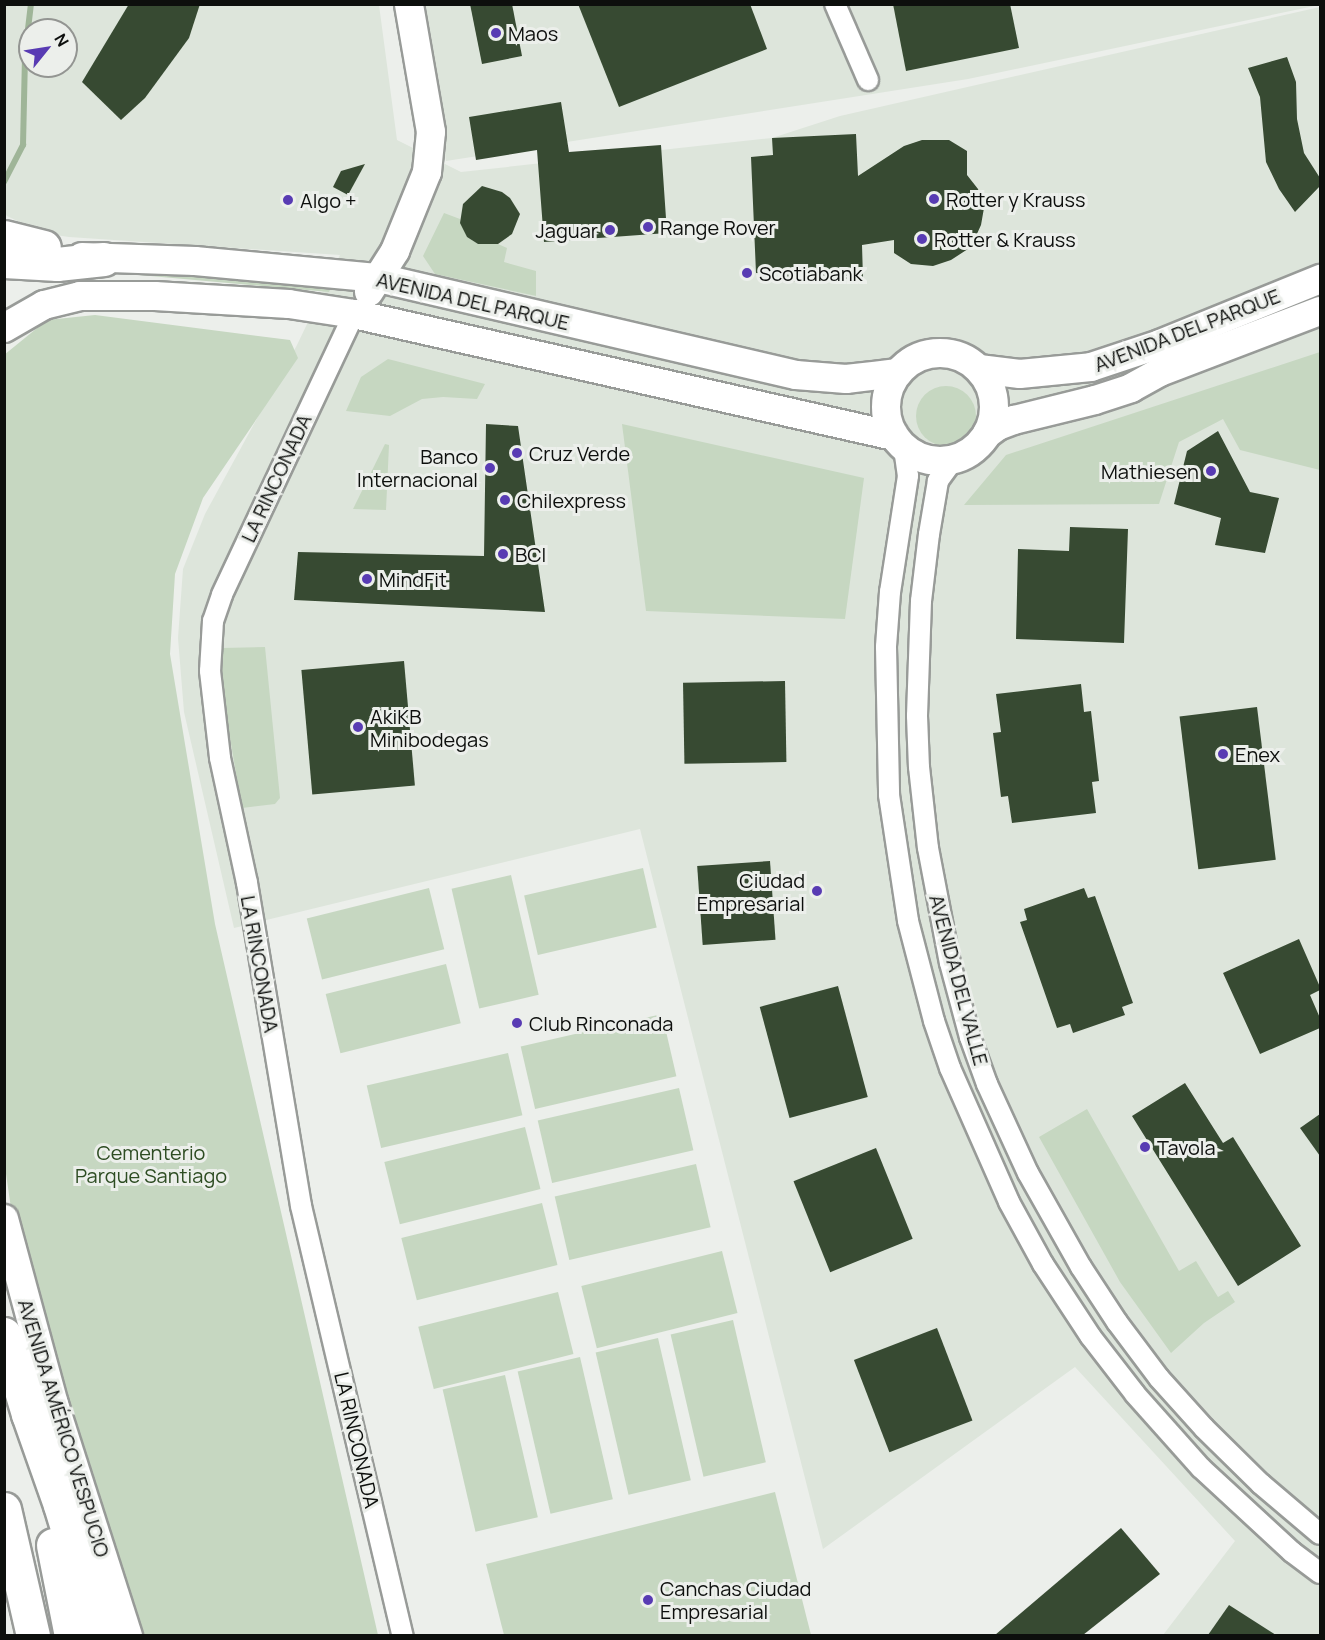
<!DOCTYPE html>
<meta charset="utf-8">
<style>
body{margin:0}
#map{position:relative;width:1325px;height:1640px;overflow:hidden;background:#ecefeb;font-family:Manrope,sans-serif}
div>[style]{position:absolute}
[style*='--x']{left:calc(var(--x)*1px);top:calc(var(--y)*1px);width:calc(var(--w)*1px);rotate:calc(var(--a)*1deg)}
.built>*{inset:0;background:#dde5db}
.green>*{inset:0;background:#c6d7c1;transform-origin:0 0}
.round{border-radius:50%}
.stream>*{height:6px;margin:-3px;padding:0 3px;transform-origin:3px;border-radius:3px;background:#9fb598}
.building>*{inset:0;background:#374a32;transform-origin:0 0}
.roads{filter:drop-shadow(2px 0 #989b98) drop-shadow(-2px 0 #989b98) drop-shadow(0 2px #989b98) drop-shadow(0 -2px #989b98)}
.street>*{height:20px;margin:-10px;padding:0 10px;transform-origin:10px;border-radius:10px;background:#fff}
.secondary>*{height:28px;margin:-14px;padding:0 14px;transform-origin:14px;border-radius:14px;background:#fff}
.secondary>.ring{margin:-14px;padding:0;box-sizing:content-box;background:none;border:28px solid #fff;border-radius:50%}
.highway>*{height:33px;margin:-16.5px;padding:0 16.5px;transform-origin:16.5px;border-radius:16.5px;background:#fff}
.dots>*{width:16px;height:16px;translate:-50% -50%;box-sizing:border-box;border:3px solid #ecefeb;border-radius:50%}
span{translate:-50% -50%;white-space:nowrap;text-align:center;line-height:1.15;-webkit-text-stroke:6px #ecefeb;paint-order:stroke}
.poi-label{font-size:20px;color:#0d0f0d}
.left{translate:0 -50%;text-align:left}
.right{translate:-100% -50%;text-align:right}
.street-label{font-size:20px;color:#0d0f0d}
.park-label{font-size:20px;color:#2d4c22}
.frame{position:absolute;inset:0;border:6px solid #0d0f0d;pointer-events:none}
.north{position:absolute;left:18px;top:18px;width:60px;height:60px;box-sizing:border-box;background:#ecefeb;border:2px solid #939592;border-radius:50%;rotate:60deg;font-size:16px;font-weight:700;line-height:24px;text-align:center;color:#0d0f0d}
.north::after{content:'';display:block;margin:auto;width:21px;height:27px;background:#583bb3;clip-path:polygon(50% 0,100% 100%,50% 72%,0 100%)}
</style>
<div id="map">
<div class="built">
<div style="clip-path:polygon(evenodd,4px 5px,379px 5px,397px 140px,461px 172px,772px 138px,840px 116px,1320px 7px,1320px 1635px,1163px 1635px,1235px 1541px,1075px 1367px,823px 1549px,640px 829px,234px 928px,184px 712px,178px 638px,183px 569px,205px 514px,297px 345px,340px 255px,69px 237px,42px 233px,7px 216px,4px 212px,4px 5px,30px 30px,66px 30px,66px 66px,30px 66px,30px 30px)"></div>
<div style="clip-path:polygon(423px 5px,1319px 5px,968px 79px,446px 161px)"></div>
</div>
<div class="green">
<div style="clip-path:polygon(444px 213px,460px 219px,467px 237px,478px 244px,498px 244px,507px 248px,504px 262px,536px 271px,536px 296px,435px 274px,423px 256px)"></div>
<div style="clip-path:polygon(161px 269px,332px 285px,329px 292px,95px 271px)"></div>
<div style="clip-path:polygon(95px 315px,290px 340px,298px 358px,203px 498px,175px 574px,170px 654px,215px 924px,378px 1635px,135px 1635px,12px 1215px,5px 1167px,4px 355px,47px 320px)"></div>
<div style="clip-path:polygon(1320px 352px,1320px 470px,1240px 450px,1223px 419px,1179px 442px,1159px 504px,964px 505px,1006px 455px)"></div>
<div style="clip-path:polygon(388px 359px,485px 384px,477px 399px,443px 397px,422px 399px,390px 416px,346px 411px,361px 377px)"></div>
<div class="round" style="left:916px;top:386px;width:60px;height:60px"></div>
<div style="clip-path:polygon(622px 424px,864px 478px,845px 619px,646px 611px)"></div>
<div style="clip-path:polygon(385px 444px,389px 445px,386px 510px,353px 509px)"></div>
<div style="clip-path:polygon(265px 647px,280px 798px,275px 804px,242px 808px,221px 685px,222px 648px)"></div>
<div style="left:643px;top:868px;width:61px;height:122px;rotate:77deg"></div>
<div style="left:511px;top:875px;width:123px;height:61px;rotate:77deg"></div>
<div style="left:429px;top:888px;width:63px;height:126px;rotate:76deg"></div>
<div style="left:446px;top:964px;width:61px;height:124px;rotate:76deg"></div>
<div style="left:662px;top:1014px;width:64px;height:145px;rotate:77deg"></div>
<div style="left:508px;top:1053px;width:64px;height:145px;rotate:77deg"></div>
<div style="left:679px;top:1088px;width:64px;height:145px;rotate:77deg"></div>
<div style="clip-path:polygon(1087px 1109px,1179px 1271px,1196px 1261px,1218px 1297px,1228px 1291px,1235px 1302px,1204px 1323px,1171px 1353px,1120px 1282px,1039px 1137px)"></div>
<div style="left:525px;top:1127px;width:64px;height:145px;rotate:76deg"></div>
<div style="left:696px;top:1164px;width:65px;height:145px;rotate:77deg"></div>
<div style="left:542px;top:1203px;width:64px;height:145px;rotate:76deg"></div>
<div style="left:722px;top:1251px;width:64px;height:145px;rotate:76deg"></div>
<div style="left:558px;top:1292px;width:64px;height:144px;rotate:76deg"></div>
<div style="left:733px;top:1320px;width:146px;height:64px;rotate:77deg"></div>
<div style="left:658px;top:1338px;width:146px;height:64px;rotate:77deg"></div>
<div style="left:580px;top:1357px;width:146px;height:64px;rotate:77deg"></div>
<div style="left:505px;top:1375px;width:146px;height:64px;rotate:77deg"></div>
<div style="clip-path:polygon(775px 1492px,811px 1635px,504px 1635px,486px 1564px)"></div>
</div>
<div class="stream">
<div style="--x:4;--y:182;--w:42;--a:-62.8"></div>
<div style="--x:23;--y:145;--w:91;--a:-88.7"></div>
<div style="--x:25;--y:54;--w:50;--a:-83.2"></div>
</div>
<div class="building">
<div style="clip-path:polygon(129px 4px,200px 4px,189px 38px,145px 98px,121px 120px,82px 82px)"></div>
<div style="clip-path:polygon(470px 4px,512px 4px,522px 56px,482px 64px)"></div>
<div style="clip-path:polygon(578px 4px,750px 4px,767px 49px,619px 107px)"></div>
<div style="clip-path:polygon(893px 4px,1010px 4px,1019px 48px,906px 71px)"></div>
<div style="clip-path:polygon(1287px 57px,1296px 82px,1297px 119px,1304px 153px,1320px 178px,1320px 186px,1295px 212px,1279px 189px,1266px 162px,1260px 97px,1248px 68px)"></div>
<div style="clip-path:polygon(561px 102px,569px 152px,661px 145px,667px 233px,544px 242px,537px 150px,476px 160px,469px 117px)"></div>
<div style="clip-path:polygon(856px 134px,858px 176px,904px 146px,922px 140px,949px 140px,967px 151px,967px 175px,978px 189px,984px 208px,981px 225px,971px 247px,951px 260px,933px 266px,911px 264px,894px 253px,894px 240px,862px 245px,863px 278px,779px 282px,779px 272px,756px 273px,751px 157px,773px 155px,772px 138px)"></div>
<div style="clip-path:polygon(365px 164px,348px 195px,333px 187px,341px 171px)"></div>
<div style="clip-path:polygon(482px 186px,502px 192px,510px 198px,520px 214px,512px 234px,498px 244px,478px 244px,467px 237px,460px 223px,463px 204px)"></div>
<div style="clip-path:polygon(486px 424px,518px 426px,545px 612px,294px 600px,298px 552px,484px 556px)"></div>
<div style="clip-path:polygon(1218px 431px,1250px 492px,1279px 498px,1265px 553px,1215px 545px,1221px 518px,1174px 504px,1187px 451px)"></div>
<div style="clip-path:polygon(1070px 527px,1128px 529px,1124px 643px,1016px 639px,1018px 549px,1069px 551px)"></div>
<div style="left:404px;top:661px;width:125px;height:103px;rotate:85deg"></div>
<div style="left:785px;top:681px;width:81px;height:102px;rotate:89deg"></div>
<div style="clip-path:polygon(1081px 684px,1084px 712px,1091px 711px,1099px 781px,1092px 782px,1096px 813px,1012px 823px,1008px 796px,1001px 797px,993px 733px,1001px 732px,996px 694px)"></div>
<div style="left:1257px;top:707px;width:154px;height:78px;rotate:83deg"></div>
<div style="left:770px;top:861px;width:79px;height:73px;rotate:86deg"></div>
<div style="clip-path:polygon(1084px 888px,1088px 898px,1095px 896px,1133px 1003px,1122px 1007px,1125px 1015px,1073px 1033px,1070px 1024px,1057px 1028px,1020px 922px,1027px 920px,1024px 909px)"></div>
<div style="clip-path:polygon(1299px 939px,1320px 987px,1320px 990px,1310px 995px,1320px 1018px,1320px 1028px,1260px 1054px,1223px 973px)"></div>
<div style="left:838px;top:986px;width:115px;height:81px;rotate:75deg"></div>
<div style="clip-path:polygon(1185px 1083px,1223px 1143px,1233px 1137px,1301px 1246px,1238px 1286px,1132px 1116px)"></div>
<div style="clip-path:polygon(1320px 1114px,1320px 1156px,1300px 1128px)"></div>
<div style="left:876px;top:1148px;width:98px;height:89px;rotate:68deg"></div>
<div style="left:937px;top:1328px;width:99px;height:89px;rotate:69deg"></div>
<div style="clip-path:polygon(1121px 1528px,1160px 1574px,1083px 1635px,995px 1635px)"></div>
<div style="clip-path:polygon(1229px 1605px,1276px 1635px,1208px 1635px)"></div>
</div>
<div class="roads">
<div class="street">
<div style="--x:835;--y:4;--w:83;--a:66.5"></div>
<div style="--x:354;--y:314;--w:310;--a:115.2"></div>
<div style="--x:222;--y:595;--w:28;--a:109"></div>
<div style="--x:213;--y:621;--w:50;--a:93.4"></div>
<div style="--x:210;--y:671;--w:88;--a:83.4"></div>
<div style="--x:220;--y:758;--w:128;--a:77.8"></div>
<div style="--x:247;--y:883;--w:327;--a:80.5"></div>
<div style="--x:301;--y:1206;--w:442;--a:76.7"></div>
<div style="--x:904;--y:448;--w:28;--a:82"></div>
<div style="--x:908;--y:476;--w:117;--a:98.8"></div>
<div style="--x:890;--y:592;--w:55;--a:94.2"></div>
<div style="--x:886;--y:647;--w:148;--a:88.8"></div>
<div style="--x:889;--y:795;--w:127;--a:81.4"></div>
<div style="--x:908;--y:921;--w:103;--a:75.4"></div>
<div style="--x:934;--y:1021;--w:50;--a:71.2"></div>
<div style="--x:950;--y:1068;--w:146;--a:66.2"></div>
<div style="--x:1009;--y:1202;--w:71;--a:61.3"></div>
<div style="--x:1043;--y:1264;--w:87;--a:56.7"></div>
<div style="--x:1091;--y:1337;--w:72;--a:52.3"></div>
<div style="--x:1135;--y:1394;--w:99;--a:48.3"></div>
<div style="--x:1201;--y:1468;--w:124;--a:42.7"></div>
<div style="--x:1292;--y:1552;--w:35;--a:37"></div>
<div style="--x:953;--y:460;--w:26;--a:126"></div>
<div style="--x:938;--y:481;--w:54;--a:99.6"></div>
<div style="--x:929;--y:534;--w:67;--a:96.8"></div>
<div style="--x:921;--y:601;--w:115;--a:92"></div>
<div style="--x:917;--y:716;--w:51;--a:87.8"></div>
<div style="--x:919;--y:767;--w:81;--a:83.7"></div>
<div style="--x:928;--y:848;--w:117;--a:79.2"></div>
<div style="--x:950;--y:963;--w:77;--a:74.9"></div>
<div style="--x:970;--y:1037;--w:50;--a:70.1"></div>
<div style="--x:987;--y:1084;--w:98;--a:65.3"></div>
<div style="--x:1028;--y:1173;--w:108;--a:60.6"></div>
<div style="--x:1081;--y:1267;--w:66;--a:56.8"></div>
<div style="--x:1117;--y:1322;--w:70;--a:53.1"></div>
<div style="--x:1159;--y:1378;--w:67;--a:48"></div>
<div style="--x:1204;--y:1428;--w:80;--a:44.5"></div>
<div style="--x:1261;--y:1484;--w:77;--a:40.3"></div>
</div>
<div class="secondary">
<div style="--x:82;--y:257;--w:113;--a:2"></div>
<div style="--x:195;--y:261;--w:185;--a:5.3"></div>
<div style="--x:379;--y:278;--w:428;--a:13.1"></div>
<div style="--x:796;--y:375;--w:50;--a:4.6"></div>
<div style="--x:846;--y:379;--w:52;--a:-6.6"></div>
<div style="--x:369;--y:292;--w:49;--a:-57.6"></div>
<div style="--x:395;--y:251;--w:85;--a:-67.9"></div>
<div style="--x:427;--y:172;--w:40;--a:-84.3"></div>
<div style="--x:431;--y:132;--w:130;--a:-99.8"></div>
<div style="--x:4;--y:328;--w:46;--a:-29.9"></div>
<div style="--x:44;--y:305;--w:37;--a:-14"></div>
<div style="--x:80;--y:296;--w:75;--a:0"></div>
<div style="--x:155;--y:296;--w:134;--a:3.4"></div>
<div style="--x:289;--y:304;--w:66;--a:8.7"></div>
<div style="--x:354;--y:314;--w:554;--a:12.73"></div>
<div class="ring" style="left:886px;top:353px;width:80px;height:80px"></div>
<div style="--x:979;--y:369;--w:41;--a:7"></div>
<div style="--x:1020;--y:374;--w:71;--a:-5.6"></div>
<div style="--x:1091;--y:367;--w:73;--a:-18.4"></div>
<div style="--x:1160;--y:344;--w:173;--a:-22.1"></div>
<div style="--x:987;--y:434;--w:14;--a:-36"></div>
<div style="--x:998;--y:426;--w:17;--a:-21"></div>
<div style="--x:1014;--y:420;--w:83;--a:-13.9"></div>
<div style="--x:1095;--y:400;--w:38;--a:-18"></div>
<div style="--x:1131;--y:388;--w:33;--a:-29"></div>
<div style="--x:1160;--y:372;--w:171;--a:-20.9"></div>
<div style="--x:4;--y:1219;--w:192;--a:74.9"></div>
<div style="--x:54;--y:1404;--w:244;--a:72.3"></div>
</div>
<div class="highway">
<div style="--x:4;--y:237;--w:41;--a:14"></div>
<div style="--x:4;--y:261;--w:53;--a:3.2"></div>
<div style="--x:57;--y:264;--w:47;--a:-6.1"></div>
<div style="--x:4;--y:1334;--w:84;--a:73.3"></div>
<div style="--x:28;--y:1414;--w:96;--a:70.6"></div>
<div style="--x:60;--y:1505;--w:137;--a:73"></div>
<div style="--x:4;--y:1509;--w:130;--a:77.1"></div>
<div style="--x:53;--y:1545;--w:93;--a:78.8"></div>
</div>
</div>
<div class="dots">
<div style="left:496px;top:33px;background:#583bb3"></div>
<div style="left:934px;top:199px;background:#583bb3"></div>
<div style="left:288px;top:200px;background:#583bb3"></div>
<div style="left:648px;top:227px;background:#583bb3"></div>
<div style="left:610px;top:230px;background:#583bb3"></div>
<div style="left:922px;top:239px;background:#583bb3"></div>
<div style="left:747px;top:273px;background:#583bb3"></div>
<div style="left:517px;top:453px;background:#583bb3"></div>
<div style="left:490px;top:468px;background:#583bb3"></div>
<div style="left:1211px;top:471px;background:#583bb3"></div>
<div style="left:505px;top:500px;background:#583bb3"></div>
<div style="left:503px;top:554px;background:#583bb3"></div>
<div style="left:367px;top:579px;background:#583bb3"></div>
<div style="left:358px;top:727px;background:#583bb3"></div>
<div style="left:1223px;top:754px;background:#583bb3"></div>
<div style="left:817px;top:891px;background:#583bb3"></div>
<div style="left:517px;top:1023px;background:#583bb3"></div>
<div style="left:1145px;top:1147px;background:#583bb3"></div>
<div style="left:648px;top:1600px;background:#583bb3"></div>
</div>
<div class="poi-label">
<span class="left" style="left:508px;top:33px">Maos</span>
<span class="left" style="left:946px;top:199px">Rotter y Krauss</span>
<span class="left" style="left:300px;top:200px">Algo +</span>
<span class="left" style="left:660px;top:227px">Range Rover</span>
<span class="right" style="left:598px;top:230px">Jaguar</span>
<span class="left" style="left:934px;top:239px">Rotter &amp; Krauss</span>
<span class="left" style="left:759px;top:273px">Scotiabank</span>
<span class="left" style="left:529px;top:453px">Cruz Verde</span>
<span class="right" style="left:478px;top:468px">Banco<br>Internacional</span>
<span class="right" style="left:1199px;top:471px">Mathiesen</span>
<span class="left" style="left:517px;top:500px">Chilexpress</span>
<span class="left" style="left:515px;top:554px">BCI</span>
<span class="left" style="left:379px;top:579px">MindFit</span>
<span class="left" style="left:370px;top:728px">AkiKB<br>Minibodegas</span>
<span class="left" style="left:1235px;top:754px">Enex</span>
<span class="right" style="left:805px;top:892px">Ciudad<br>Empresarial</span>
<span class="left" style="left:529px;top:1023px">Club Rinconada</span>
<span class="left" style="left:1157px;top:1147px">Tavola</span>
<span class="left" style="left:660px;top:1600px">Canchas Ciudad<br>Empresarial</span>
</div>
<div class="street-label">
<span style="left:473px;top:301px;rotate:13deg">AVENIDA DEL PARQUE</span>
<span style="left:1187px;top:330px;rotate:-21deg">AVENIDA DEL PARQUE</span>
<span style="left:276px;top:478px;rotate:-65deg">LA RINCONADA</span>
<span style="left:260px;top:964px;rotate:80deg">LA RINCONADA</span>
<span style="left:959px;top:980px;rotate:75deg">AVENIDA DEL VALLE</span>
<span style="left:64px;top:1428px;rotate:73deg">AVENIDA AMÉRICO VESPUCIO</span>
<span style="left:357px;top:1440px;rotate:77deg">LA RINCONADA</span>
</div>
<div class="park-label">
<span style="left:151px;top:1164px">Cementerio<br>Parque Santiago</span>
</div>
<div class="frame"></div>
<div class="north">N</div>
</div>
